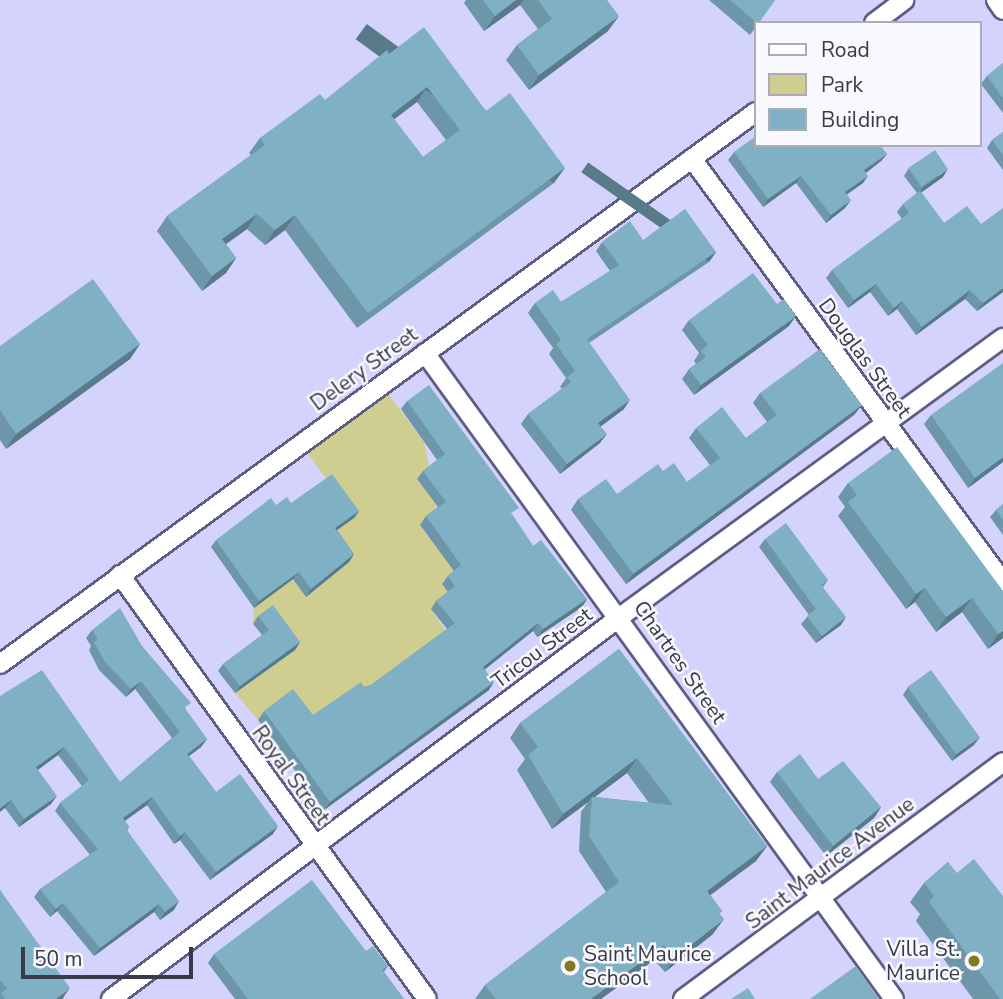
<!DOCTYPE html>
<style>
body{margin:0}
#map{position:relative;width:1003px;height:999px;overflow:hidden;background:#d3d3fe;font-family:"Nunito Sans",sans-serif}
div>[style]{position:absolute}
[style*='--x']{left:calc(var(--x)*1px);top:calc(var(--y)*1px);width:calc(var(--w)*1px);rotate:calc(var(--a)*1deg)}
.green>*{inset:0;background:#d0cd91}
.roads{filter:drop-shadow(2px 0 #5e5d83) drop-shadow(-2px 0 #5e5d83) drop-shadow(0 2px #5e5d83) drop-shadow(0 -2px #5e5d83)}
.minor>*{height:18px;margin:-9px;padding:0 9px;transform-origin:9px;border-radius:9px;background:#fff}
.wall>*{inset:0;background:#6d97a9}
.shaded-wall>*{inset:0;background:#597b89;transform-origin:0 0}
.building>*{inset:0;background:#7fb0c4;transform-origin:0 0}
.dots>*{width:19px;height:19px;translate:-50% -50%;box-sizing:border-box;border:4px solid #f8f8fd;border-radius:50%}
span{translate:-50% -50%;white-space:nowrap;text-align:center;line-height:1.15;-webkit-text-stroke:5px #f8f8fd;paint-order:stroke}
.street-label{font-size:21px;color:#39394a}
.poi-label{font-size:21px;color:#39394a}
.right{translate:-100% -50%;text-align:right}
.left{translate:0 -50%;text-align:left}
.legend{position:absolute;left:754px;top:21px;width:228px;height:126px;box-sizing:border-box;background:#f8f8fd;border:2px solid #acacb5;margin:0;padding:9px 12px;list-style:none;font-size:21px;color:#39394a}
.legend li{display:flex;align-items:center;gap:14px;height:35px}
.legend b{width:35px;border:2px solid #acacb5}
.scale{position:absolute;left:21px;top:947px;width:172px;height:32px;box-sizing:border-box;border:4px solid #39394a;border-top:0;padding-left:9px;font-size:21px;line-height:24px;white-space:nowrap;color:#39394a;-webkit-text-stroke:5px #f8f8fd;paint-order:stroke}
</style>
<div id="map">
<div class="green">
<div style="clip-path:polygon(382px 385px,424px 442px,430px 469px,417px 479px,437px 506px,420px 525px,429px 538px,437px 533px,462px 566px,449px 594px,431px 609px,447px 633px,370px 690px,309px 722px,288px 698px,258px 720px,235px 693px,295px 650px,268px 613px,253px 624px,254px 608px,290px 574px,306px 597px,322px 585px,306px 562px,322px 541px,354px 518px,301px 444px)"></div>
</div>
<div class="roads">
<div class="minor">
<div style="--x:996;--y:0;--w:12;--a:55"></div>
<div style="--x:874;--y:23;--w:38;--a:-37"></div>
<div style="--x:693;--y:160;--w:524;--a:53.7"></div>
<div style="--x:425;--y:353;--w:798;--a:54.02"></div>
<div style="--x:120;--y:575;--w:523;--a:54.09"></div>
<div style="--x:0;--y:664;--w:936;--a:-36.14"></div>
<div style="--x:111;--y:999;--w:636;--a:-36.89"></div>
<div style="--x:620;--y:617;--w:474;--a:-36.1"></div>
<div style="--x:683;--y:999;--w:398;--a:-36.5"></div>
</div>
</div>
<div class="wall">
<div style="clip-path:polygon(466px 0,607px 0,608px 31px,529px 90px,506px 60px,517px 45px,538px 29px,520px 5px,484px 31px,464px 3px)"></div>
<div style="clip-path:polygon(709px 0,775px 0,756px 23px,756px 27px,750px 35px)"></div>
<div style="clip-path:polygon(evenodd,389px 54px,486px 111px,554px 183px,357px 328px,285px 230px,265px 245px,247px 229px,226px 244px,236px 258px,226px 273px,202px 291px,157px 231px,167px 216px,251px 155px,249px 153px,260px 138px,325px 100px,389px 54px,417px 102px,446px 140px,423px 157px,394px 119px,417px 102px)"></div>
<div style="clip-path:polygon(1003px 63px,1003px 113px,981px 84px,987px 76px)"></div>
<div style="clip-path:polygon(1003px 132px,1003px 170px,987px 148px,992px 140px)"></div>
<div style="clip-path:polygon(756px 145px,887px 154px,881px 161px,866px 173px,863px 183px,846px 195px,845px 208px,826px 223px,796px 183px,763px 207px,728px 160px,734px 152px)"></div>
<div style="clip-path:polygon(909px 168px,943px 177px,921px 192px,944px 223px,1003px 292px,977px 311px,965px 299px,916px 335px,897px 309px,888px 316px,870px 292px,848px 308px,826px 278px,832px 270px,902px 219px,897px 212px,903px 204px,917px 193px,904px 176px)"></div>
<div style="clip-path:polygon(643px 240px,716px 252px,709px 262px,589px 343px,624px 409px,601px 426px,600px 443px,560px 474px,521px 424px,528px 414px,562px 389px,560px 387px,566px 378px,549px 354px,553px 348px,528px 313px,535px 303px,561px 302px,610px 271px,596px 251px,602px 242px)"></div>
<div style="clip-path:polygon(689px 320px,789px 326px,694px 395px,682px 379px,689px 369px,696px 364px,694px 361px,699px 353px,682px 330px)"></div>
<div style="clip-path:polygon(140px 344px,130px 359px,6px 449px,0 440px,0 346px)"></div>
<div style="clip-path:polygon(760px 393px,862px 405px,854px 415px,626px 584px,571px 510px,578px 499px,617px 494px,663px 471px,687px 482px,710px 465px,689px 438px,696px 428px,746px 438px,767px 422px,753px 403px)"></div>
<div style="clip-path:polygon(407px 401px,513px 516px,533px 546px,587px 599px,582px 607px,537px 637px,533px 631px,485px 669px,489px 690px,324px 810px,258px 720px,264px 711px,313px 715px,364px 687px,371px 685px,447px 629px,431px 609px,436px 601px,448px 592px,442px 584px,448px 576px,454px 571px,420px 525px,426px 516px,438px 507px,417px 479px,423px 471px,437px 460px,401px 409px)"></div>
<div style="clip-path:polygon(931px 415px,1003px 462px,968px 488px,924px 424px)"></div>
<div style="clip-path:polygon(848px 483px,1003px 591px,1003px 638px,988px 649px,962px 612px,936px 632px,915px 602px,906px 609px,838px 516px,845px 507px,838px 497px)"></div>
<div style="clip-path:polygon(291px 503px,359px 511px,354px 518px,337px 530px,354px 554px,349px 562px,306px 597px,293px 579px,254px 608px,211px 547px,216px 540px)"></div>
<div style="clip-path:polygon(1003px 504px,1003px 535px,990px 517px,996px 510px)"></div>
<div style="clip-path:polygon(765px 539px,828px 580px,823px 587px,841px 625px,816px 643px,801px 624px,809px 615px,759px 547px)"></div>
<div style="clip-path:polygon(258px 616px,300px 642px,295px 650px,235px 693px,218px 671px,223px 664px,262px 635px,253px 624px)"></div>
<div style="clip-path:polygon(92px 630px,142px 646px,186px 710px,207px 739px,201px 747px,189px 756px,216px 792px,273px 834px,210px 880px,180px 840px,174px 844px,147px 805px,125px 821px,129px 827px,127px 830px,174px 910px,160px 920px,154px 912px,94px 956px,57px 911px,50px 917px,34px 897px,40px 889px,90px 855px,55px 811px,60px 803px,82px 786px,58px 755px,38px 770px,51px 804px,19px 827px,5px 808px,0 696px,120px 782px,172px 738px,135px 689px,126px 697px,99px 670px,89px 650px,91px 646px,86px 638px)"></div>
<div style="clip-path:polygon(evenodd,619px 649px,767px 846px,756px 861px,710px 895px,722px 911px,719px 914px,713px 934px,665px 972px,654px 960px,601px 999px,475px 999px,485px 985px,606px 892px,579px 851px,581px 812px,588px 802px,552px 829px,517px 770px,525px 759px,510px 738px,520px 723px,619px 649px,627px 773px,649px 803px,595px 797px,627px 773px)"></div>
<div style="clip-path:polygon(908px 687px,974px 745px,952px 761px,903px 695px)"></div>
<div style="clip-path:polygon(777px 772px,881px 807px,874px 818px,826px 856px,770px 782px)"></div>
<div style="clip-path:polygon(948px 862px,1003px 999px,973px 999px,916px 921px,920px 914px,910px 902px,924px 883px)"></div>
<div style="clip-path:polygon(0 890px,64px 998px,62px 999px,0 999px)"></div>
<div style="clip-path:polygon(366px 951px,388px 966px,384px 972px,404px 999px,235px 999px,208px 963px,214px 954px)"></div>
</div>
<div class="shaded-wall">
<div style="clip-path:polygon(516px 0,523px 0,520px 5px,484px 31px,495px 16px)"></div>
<div style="clip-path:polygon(619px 16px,608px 31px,529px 90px,539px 75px)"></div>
<div style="clip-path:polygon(427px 87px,417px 102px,380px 130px,391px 115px)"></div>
<div style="clip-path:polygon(887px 154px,881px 161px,859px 178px,864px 170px)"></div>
<div style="left:565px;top:168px;width:19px;height:245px;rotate:126deg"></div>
<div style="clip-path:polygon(948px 169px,943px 177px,918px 195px,923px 187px)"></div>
<div style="clip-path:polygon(801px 176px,796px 183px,763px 207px,768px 199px)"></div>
<div style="clip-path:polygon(868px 176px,863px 183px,839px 200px,845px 192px)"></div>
<div style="clip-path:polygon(851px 200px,845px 208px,826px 223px,831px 215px)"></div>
<div style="clip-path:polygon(257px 214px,247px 229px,212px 254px,222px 239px)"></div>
<div style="clip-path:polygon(295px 215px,285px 230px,265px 245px,275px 230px)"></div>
<div style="left:716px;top:252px;width:12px;height:156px;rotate:125deg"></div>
<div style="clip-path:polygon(236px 258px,226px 273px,202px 291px,212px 276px)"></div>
<div style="clip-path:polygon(876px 284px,870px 292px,848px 308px,854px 300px)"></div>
<div style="clip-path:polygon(1003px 288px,1003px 292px,977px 311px,983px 303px)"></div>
<div style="clip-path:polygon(970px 290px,965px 299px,916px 335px,922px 327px)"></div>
<div style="clip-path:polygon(902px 301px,897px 309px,888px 316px,894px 308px)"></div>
<div style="clip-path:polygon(796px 316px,789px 326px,694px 395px,701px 385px)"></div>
<div style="clip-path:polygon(140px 344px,130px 359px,6px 449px,16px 434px)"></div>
<div style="clip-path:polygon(630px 400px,624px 409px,592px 433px,598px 423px)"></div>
<div style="clip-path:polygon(862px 405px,854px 415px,626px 584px,633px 574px)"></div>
<div style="clip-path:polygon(607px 434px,600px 443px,560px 474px,567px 464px)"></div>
<div style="clip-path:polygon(1003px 457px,1003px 462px,968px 488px,975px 478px)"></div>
<div style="clip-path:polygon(359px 511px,354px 518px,330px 535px,335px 528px)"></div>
<div style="clip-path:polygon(354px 554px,349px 562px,306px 597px,311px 589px)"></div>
<div style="clip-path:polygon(299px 572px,293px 579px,254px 608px,259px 601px)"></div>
<div style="clip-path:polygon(925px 588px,915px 602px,906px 609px,916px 594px)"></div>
<div style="clip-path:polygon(972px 598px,962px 612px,936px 632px,946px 617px)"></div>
<div style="clip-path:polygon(587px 599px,582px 607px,537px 637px,543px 629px)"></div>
<div style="clip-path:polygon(846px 617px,841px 625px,816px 643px,822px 636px)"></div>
<div style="clip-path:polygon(538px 623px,533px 631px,478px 675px,483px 667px)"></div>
<div style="clip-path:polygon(1003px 631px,1003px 638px,988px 649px,998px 634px)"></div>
<div style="clip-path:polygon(300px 642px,295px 650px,235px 693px,240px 686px)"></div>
<div style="clip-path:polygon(141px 681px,135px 689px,126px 697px,131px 689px)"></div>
<div style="clip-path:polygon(494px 682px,489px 690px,324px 810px,330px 802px)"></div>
<div style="clip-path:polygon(980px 737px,974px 745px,952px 761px,957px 753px)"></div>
<div style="clip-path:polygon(207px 739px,201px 747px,181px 762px,187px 754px)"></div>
<div style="clip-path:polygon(64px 747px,58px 755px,30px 775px,36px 767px)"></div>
<div style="clip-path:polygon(637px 758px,627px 773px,592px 799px,592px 797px,588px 802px,552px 829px,563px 814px)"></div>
<div style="clip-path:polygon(57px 796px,51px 804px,19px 827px,24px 819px)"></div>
<div style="clip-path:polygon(152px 797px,147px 805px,117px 826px,123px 818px)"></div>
<div style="clip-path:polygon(11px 800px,5px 808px,0 812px,0 808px)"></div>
<div style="clip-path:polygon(881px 807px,874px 818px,826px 856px,833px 846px)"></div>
<div style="clip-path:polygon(278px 826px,273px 834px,210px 880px,216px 872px)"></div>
<div style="clip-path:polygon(185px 832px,180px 840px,174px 844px,180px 836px)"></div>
<div style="clip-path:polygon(767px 846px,756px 861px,696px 906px,707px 891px)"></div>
<div style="clip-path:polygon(179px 901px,174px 910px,160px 920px,165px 912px)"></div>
<div style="clip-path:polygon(63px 903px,57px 911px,50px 917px,56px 909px)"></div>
<div style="clip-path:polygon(159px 904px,154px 912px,94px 956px,100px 948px)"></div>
<div style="clip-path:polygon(724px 919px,713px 934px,665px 972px,676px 957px)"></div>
<div style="clip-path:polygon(664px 945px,654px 960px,601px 999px,591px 999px)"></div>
<div style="clip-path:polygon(70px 988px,62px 999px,56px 999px)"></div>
</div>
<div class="building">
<div style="clip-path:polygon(483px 0,516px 0,495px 16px)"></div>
<div style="clip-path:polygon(538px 0,607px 0,619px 16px,539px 75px,517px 45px,552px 19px)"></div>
<div style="clip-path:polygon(730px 0,775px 0,759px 23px,757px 23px)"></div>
<div style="clip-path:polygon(evenodd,424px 27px,486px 111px,510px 93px,565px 168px,368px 313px,295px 215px,275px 230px,257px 214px,222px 239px,236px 258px,212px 276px,167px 216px,265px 145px,260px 138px,320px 94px,325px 100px,387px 50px,389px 54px,424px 27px,427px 87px,460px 130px,423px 157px,391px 115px,427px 87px)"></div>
<div style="clip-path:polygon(1003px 63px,1003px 98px,987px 76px)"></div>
<div style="clip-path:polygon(1003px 132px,1003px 155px,992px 140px)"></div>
<div style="clip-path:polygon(756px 136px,756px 145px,880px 145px,887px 154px,864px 170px,868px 176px,845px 192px,851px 200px,831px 215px,801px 176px,768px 199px,734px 152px)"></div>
<div style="left:935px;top:150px;width:23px;height:32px;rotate:56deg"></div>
<div style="clip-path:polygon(920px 191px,944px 223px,967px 206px,981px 224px,1003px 208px,1003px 288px,983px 303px,970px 290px,922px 327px,902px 301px,894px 308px,876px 284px,854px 300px,832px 270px,909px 213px,903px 204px)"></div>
<div style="clip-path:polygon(685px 209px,716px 252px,587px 339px,630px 400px,598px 423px,607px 434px,567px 464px,528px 414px,571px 382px,567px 377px,575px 371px,556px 344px,561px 340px,535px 303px,553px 290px,561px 302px,619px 265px,602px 242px,630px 221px,643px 240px)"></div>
<div style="clip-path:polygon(753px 273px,777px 304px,784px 299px,796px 316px,701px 385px,689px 369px,706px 357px,701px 351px,708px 345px,689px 320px)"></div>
<div style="clip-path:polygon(93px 279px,140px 344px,16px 434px,0 410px,0 346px)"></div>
<div style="clip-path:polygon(820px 349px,862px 405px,633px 574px,578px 499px,606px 479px,617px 494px,658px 464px,663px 471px,674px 463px,687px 482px,720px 458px,696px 428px,722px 407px,746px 438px,777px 415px,760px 393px)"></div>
<div style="clip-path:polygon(1003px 363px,1003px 457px,975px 478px,931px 415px)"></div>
<div style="clip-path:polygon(429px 385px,519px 508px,511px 513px,533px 546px,541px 540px,587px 599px,543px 629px,538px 623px,483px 667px,494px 682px,330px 802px,264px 711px,293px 689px,313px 715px,361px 682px,364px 687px,371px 685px,455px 623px,436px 601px,455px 586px,448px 576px,461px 565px,426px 516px,446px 502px,423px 471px,445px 454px,407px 401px)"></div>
<div style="clip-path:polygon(897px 447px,1003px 591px,1003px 631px,998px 634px,972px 598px,946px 617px,925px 588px,916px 594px,848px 502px,857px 495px,848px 483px)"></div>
<div style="clip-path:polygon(332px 474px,359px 511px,335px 528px,354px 554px,311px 589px,299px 572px,259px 601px,216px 540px,271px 498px,276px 505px,287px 497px,291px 503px)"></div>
<div style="clip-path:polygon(1003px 504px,1003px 520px,996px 510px)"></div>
<div style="clip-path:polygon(786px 523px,828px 580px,821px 585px,846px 617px,822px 636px,807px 616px,816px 609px,765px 539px)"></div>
<div style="clip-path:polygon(273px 605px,300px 642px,240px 686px,223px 664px,269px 630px,258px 616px)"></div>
<div style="clip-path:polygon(120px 608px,142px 646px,191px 703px,184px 708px,207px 739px,187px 754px,216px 792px,240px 774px,278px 826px,216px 872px,185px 832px,180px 836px,152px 797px,123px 818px,129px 827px,126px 829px,179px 901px,165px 912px,159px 904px,100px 948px,63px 903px,56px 909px,40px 889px,98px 849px,60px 803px,89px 780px,64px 747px,36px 767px,57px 796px,24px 819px,11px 800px,0 808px,0 696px,42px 670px,120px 782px,180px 732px,141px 681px,131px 689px,105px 662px,94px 642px,98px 639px,92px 630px)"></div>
<div style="clip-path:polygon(619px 649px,767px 846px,707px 891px,722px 911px,719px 913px,724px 919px,676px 957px,664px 945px,591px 999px,496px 999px,485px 985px,619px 882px,589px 836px,592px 797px,673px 805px,637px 758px,563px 814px,528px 755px,538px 747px,520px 723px)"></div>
<div style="left:931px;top:670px;width:83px;height:29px;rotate:54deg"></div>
<div style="clip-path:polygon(800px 754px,818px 779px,843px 761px,881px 807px,833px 846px,777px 772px)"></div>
<div style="clip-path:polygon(974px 859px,1003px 896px,1003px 999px,1000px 999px,929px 902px,934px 896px,924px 883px,948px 862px,957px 873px)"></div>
<div style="clip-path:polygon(312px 880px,366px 951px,373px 946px,388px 966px,382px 970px,404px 999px,248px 999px,214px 954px)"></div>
<div style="clip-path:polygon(0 890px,70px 988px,56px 999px,5px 999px,1px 993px,7px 989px,0 980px)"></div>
<div style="clip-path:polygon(856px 966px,879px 999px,810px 999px)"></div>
<div style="clip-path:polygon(748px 988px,755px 999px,731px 999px)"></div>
</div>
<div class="dots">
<div style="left:974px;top:961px;background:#817a20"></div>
<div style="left:570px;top:966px;background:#817a20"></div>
</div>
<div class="street-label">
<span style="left:865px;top:358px;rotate:54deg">Douglas Street</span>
<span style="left:364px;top:369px;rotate:-36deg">Delery Street</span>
<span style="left:542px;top:648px;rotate:-37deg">Tricou Street</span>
<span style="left:680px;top:662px;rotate:55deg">Chartres Street</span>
<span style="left:291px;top:775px;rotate:54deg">Royal Street</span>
<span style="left:830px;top:863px;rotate:-37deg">Saint Maurice Avenue</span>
</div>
<div class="poi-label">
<span class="right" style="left:960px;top:961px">Villa St.<br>Maurice</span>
<span class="left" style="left:584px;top:966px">Saint Maurice<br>School</span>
</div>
<ul class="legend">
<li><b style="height:9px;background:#fff"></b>Road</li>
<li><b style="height:19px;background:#d0cd91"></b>Park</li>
<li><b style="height:19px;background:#7fb0c4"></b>Building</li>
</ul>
<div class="scale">50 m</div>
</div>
